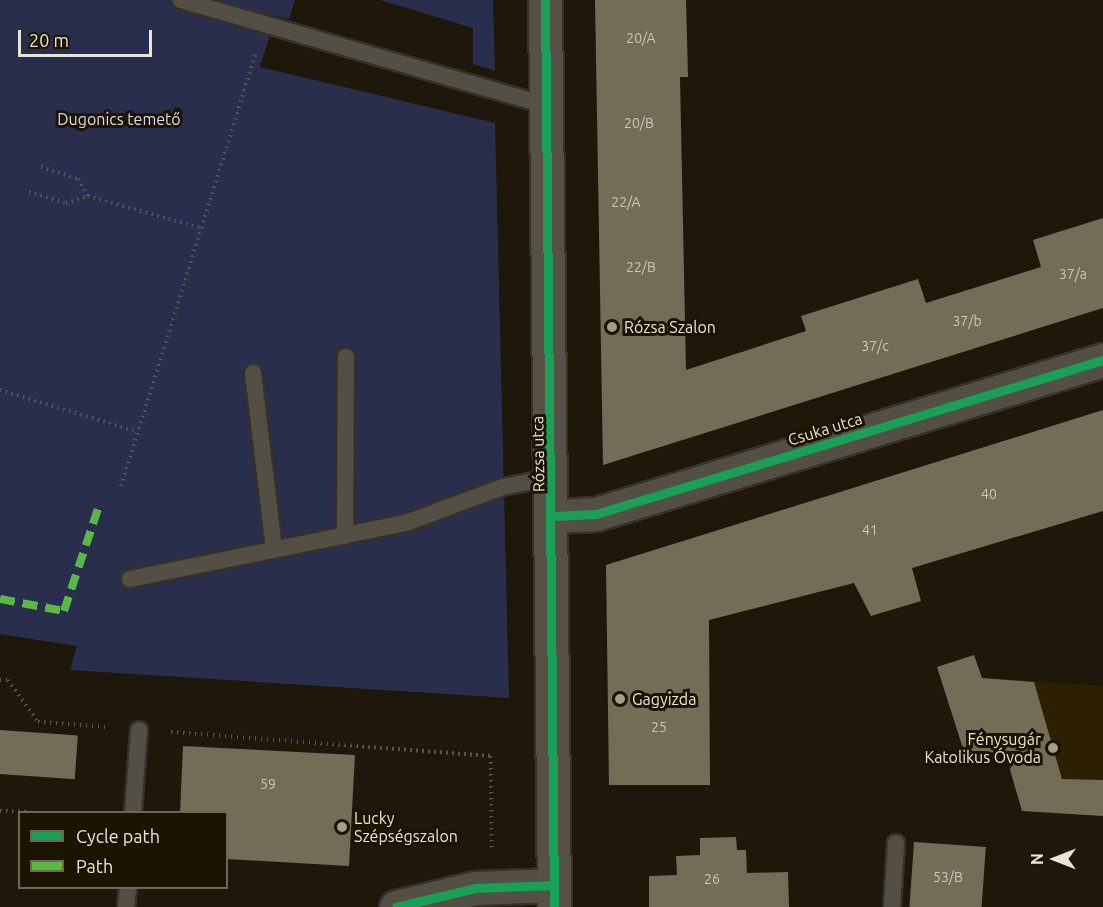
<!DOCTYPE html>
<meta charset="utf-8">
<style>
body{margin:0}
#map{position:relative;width:1103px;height:907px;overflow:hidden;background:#1e180b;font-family:Ubuntu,sans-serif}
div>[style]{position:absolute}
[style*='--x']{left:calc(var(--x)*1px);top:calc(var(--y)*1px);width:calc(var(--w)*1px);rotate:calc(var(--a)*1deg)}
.built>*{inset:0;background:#2c2001}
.green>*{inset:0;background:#292e4d}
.building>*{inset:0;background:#746c56;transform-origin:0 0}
.path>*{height:4px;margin-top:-2px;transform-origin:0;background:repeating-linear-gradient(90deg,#58544c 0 1.5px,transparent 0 6px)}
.roads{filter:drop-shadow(2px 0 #363129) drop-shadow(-2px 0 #363129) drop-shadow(0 2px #363129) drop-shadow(0 -2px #363129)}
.lane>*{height:16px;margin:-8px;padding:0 8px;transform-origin:8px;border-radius:8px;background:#534f45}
.street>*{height:33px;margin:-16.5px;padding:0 16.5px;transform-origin:16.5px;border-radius:16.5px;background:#534f45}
.secondary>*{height:33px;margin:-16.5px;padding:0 16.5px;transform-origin:16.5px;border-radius:16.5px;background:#565144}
.quiet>*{height:8px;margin-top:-4px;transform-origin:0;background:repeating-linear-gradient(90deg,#58b947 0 15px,transparent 0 23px)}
.cycleway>*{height:9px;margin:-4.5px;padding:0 4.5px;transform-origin:4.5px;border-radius:4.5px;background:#1a9f57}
.dots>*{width:16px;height:16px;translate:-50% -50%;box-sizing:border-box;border:3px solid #1c1300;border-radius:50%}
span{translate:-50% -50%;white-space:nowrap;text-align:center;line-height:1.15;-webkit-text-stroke:6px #1c1300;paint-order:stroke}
.number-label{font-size:14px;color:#cdc6b5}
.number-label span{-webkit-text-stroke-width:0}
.park-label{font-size:16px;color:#d7dcef}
.poi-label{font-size:16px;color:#ebe4d5}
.left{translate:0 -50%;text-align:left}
.right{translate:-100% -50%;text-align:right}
.street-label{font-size:16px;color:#ebe4d5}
.legend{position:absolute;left:18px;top:811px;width:210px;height:78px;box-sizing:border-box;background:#1c1300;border:2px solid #6f6755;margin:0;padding:8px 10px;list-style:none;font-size:18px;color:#ebe4d5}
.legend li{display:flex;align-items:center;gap:12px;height:30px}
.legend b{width:30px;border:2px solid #6f6755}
.north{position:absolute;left:1025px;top:829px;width:60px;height:60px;-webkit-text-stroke:4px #1c1300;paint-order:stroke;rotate:270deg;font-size:16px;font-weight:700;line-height:24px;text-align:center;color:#ebe4d5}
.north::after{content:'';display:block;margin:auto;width:21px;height:27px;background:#ebe4d5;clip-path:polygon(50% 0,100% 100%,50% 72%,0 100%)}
.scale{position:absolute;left:18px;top:30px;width:134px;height:27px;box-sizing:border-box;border:3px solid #ebe4d5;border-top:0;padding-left:8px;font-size:18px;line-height:21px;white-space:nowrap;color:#ebe4d5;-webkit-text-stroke:4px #1c1300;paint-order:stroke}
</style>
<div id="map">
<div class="built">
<div style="clip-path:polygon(982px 678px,1103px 686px,1103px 816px,1022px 811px)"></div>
</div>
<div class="green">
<div style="clip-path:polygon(0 0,295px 0,289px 19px,276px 16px,260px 67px,495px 123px,509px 698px,70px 670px,77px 646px,0 634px)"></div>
<div style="clip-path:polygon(380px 0,493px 0,495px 71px,473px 64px,473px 28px)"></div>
</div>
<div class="building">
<div style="clip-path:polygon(595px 0,686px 0,688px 77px,680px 77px,686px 370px,806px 331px,801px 316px,918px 279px,926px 303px,1041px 267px,1033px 240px,1103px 218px,1103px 308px,603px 465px)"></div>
<div style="clip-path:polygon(1103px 410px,1103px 511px,912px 568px,921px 601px,871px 616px,854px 583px,709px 620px,710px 785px,609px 785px,606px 565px)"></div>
<div style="clip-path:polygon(974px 655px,982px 678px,1034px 682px,1062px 779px,1103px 780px,1103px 816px,1022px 811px,1004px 749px,967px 761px,937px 667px)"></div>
<div style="left:0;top:730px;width:78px;height:44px;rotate:4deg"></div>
<div style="clip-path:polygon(183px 746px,355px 755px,349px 866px,226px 859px,226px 813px,180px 813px)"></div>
<div style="clip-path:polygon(736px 837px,737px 850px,746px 850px,747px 873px,788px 872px,789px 907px,649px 907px,649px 876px,677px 875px,676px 856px,700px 855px,700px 838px)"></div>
<div style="left:914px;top:842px;width:72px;height:65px;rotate:4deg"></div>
</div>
<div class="path">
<div style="--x:41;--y:167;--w:39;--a:18"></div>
<div style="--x:78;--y:179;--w:20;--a:60"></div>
<div style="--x:29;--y:192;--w:39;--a:17"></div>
<div style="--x:66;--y:203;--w:23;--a:-18"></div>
<div style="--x:88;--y:196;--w:117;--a:15.8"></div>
<div style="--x:0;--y:390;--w:144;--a:16.9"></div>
<div style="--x:121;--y:486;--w:454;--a:-72.7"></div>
<div style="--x:0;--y:680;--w:8;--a:0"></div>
<div style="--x:8;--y:680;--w:52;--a:54.5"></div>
<div style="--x:38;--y:722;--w:69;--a:4.1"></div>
<div style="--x:171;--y:732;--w:321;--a:4.3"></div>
<div style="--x:491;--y:756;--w:92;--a:89.4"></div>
<div style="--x:0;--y:811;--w:26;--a:2"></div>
</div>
<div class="roads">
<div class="lane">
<div style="--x:181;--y:0;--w:382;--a:16.1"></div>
<div style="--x:253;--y:373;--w:178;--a:83.2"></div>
<div style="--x:345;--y:536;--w:179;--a:-89.7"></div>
<div style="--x:130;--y:579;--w:282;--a:-11.5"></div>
<div style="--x:406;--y:523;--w:103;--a:-20.4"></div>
<div style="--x:503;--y:487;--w:51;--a:-11.3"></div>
<div style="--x:133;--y:812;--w:82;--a:-85.8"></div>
<div style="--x:126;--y:907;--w:19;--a:-84"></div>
<div style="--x:892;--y:907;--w:64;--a:-86.4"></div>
</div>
<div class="street">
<div style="--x:554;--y:516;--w:42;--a:-2.7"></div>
<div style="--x:596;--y:514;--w:530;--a:-16.9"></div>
<div style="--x:396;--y:907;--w:81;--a:-13.5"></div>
<div style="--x:475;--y:888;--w:79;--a:-2.2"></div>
</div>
<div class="secondary">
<div style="--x:545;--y:0;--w:907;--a:89.43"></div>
</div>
</div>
<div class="quiet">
<div style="--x:0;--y:599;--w:65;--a:10.6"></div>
<div style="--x:64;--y:611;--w:111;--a:-71.6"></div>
</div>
<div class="cycleway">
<div style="--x:545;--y:0;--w:907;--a:89.43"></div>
<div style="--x:554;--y:516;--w:42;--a:-2.7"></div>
<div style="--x:596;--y:514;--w:530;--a:-16.9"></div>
<div style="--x:396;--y:907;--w:81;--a:-13.5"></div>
<div style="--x:475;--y:888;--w:79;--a:-2.2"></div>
</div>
<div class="dots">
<div style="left:612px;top:327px;background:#a39d8e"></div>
<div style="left:620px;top:699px;background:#a39d8e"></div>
<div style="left:1053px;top:748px;background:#a39d8e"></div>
<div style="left:342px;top:827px;background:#a39d8e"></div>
</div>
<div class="number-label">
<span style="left:641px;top:38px">20/A</span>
<span style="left:639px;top:123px">20/B</span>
<span style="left:626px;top:202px">22/A</span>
<span style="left:641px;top:267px">22/B</span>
<span style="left:1073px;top:274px">37/a</span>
<span style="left:967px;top:321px">37/b</span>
<span style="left:875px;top:346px">37/c</span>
<span style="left:989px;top:494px">40</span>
<span style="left:870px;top:530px">41</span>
<span style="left:659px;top:727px">25</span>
<span style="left:268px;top:784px">59</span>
<span style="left:948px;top:877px">53/B</span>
<span style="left:712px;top:879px">26</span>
</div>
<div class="park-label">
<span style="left:119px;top:119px">Dugonics temető</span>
</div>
<div class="poi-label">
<span class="left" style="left:624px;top:327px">Rózsa Szalon</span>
<span class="left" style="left:632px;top:699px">Gagyizda</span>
<span class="right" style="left:1041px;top:748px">Fénysugár<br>Katolikus Óvoda</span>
<span class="left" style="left:354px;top:827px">Lucky<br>Szépségszalon</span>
</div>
<div class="street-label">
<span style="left:825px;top:429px;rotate:-17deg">Csuka utca</span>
<span style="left:538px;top:454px;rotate:-91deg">Rózsa utca</span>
</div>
<ul class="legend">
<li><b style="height:8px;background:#1a9f57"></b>Cycle path</li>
<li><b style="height:8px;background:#58b947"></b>Path</li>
</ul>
<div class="north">N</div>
<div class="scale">20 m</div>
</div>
